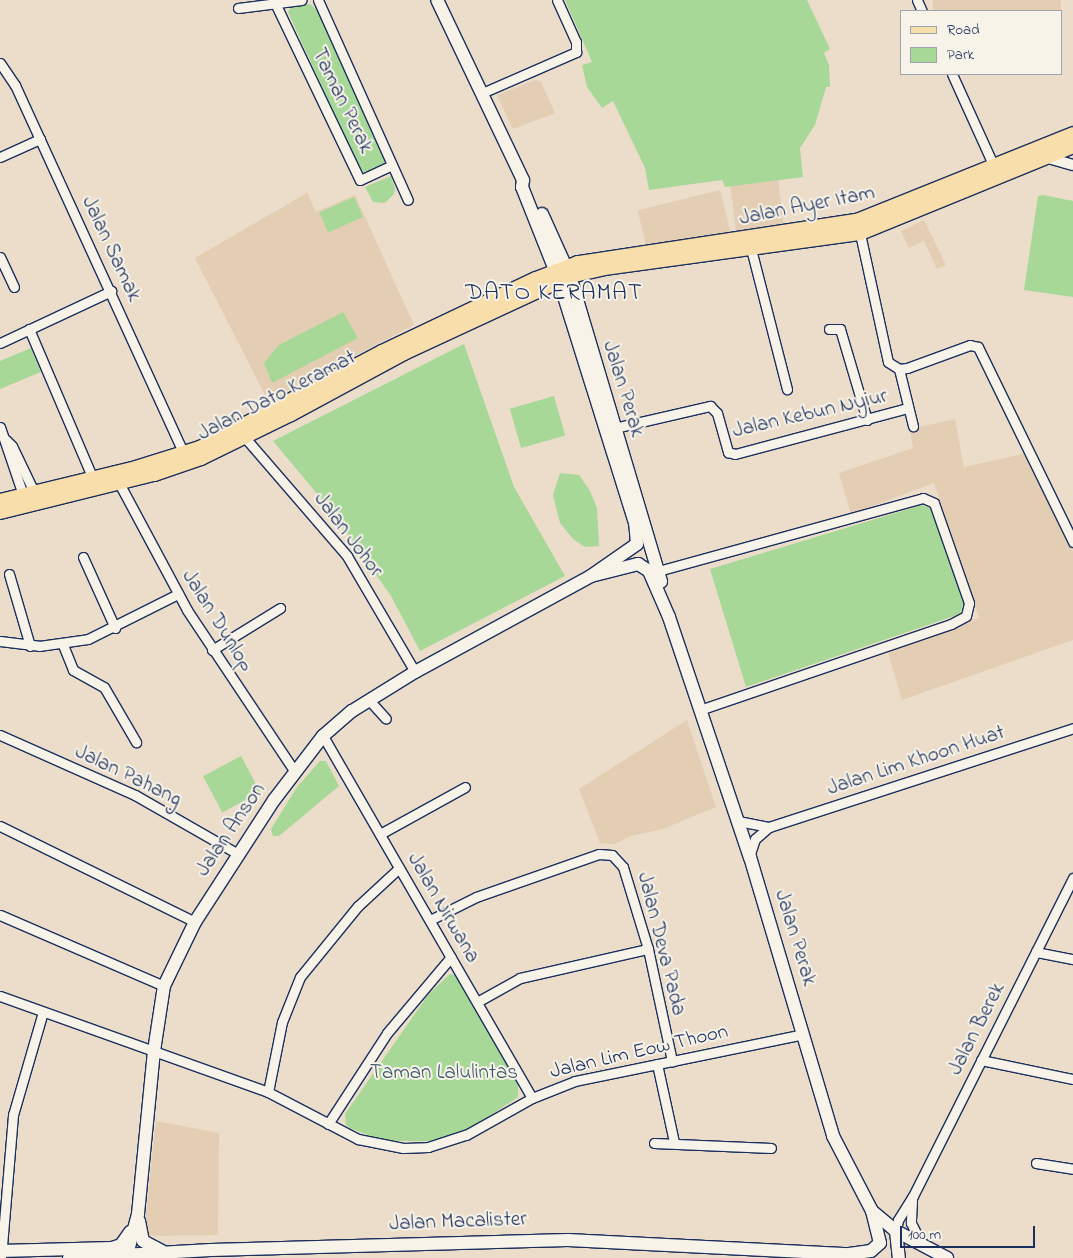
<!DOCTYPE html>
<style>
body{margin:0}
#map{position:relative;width:1073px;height:1258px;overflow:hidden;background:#ebddc9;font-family:"Indie Flower",sans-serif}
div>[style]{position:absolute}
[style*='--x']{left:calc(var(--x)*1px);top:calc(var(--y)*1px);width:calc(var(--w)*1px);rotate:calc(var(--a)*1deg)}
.built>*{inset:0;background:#e3ceb4;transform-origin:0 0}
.green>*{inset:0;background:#a8d898;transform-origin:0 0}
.roads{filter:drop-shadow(1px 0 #1b2f5e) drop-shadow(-1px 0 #1b2f5e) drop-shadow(0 1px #1b2f5e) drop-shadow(0 -1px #1b2f5e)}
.minor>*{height:9px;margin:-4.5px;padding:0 4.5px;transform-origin:4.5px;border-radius:4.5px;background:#f7f3e8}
.tertiary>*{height:10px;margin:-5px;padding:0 5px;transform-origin:5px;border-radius:5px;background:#f7f3e8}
.secondary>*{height:12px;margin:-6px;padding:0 6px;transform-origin:6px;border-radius:6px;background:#f7f3e8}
.primary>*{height:14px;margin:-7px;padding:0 7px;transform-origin:7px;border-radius:7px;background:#f8deab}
span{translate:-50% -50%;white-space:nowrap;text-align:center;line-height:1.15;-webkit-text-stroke:4px #f7f3e8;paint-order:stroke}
.street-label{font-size:21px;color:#1b2f5e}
.park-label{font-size:21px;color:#3e596c}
.quarter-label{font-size:24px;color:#1b2f5e;letter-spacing:1px}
.legend{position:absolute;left:900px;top:10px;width:162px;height:65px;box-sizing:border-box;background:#f7f3e8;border:1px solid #9fa5b1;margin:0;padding:6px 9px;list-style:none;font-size:15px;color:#1b2f5e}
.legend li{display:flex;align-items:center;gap:10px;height:25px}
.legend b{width:25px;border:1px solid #9fa5b1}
.scale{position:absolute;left:900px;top:1226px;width:135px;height:22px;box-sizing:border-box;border:2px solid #1b2f5e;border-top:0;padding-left:6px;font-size:15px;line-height:18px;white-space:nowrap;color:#1b2f5e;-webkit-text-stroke:4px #f7f3e8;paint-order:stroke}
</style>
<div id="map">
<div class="built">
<div style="left:933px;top:0;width:128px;height:12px"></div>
<div style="clip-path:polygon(535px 80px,541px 82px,555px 113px,513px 129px,497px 95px)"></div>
<div style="left:778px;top:180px;width:48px;height:48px;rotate:83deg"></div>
<div style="left:720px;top:190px;width:46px;height:85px;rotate:76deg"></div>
<div style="clip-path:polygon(307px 193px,316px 212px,355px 195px,414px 325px,268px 401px,195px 258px)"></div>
<div style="clip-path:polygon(924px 220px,946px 265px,937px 269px,924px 241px,909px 248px,901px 231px)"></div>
<div style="clip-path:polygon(955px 419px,964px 467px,1027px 453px,1073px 552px,1073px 640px,902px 700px,887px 649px,979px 618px,934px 483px,851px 514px,839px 473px,913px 448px,910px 429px)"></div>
<div style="clip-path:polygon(687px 720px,716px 807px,663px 829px,631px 836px,615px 844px,600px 843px,579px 789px)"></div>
<div style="clip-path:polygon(156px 1121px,219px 1133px,218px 1235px,148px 1236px,145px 1222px)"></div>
</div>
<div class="green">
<div style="clip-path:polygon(565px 0,807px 0,830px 49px,824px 53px,829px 65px,830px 87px,826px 87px,815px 125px,800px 148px,803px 177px,725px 187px,722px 180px,649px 190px,645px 168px,613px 101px,602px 108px,587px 87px,582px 65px,592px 62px)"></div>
<div style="clip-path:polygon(310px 4px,318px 11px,385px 160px,385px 163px,366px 173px,359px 169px,288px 12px,292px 6px)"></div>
<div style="clip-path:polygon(391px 176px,395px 189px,394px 194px,385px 203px,373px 202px,365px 187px)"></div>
<div style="clip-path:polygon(1043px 195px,1073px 201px,1073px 297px,1024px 290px,1038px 196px)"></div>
<div style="left:354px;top:197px;width:22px;height:38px;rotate:66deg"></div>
<div style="clip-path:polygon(343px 312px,358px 338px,272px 383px,264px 363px,279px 345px)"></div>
<div style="clip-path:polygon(464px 344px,514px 487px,565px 576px,420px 651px,391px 596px,329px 508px,273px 441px)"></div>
<div style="clip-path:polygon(31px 348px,41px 372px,0 389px,0 361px)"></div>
<div style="left:554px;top:396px;width:41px;height:46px;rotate:74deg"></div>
<div style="clip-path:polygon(560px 473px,579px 475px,590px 491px,597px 508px,599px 546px,585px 547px,573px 539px,560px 523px,553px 495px)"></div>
<div style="clip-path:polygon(922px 505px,931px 509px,964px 601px,960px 614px,746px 687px,710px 569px)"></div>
<div style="left:241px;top:756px;width:41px;height:43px;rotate:62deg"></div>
<div style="clip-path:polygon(320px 761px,326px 761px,339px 786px,279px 836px,273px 836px,271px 829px,297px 787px)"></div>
<div style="clip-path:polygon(450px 974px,459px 976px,518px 1083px,518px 1097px,473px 1127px,452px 1136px,430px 1141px,383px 1141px,350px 1128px,346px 1125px,345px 1114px,428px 995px)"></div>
</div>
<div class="roads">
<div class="minor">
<div style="--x:318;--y:0;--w:219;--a:65.8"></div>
<div style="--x:917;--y:0;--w:12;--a:66"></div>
<div style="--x:276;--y:5;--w:194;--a:64.4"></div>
<div style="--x:360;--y:180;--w:35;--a:-25"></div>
<div style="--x:238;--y:8;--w:64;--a:-7.1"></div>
<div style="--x:0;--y:63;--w:27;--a:56"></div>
<div style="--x:15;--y:85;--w:406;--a:65.4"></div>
<div style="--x:952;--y:74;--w:104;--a:65.6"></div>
<div style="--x:482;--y:93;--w:103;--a:-23.6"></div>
<div style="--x:576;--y:52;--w:10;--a:-90"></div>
<div style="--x:576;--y:42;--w:46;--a:-114.3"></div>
<div style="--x:0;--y:157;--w:44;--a:-24.2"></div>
<div style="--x:859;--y:229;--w:136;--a:77.7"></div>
<div style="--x:888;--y:362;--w:13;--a:32"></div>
<div style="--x:899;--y:369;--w:8;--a:-7"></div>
<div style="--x:907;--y:368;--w:67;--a:-20.1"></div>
<div style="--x:970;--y:345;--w:8;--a:14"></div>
<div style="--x:978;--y:347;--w:217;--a:64"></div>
<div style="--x:750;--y:245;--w:149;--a:75.6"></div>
<div style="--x:0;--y:257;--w:33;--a:65"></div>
<div style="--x:29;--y:329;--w:161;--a:66.9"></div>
<div style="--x:829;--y:329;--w:11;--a:0"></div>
<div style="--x:840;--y:329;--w:95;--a:73.5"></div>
<div style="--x:0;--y:343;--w:123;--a:-25.1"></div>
<div style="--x:899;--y:369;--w:59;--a:76.2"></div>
<div style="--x:0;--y:427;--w:75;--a:71.3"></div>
<div style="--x:610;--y:429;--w:103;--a:-13"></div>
<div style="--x:710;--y:406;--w:10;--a:45"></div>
<div style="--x:717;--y:413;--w:41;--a:74.2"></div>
<div style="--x:728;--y:452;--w:7;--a:16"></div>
<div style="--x:735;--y:454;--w:179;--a:-14.9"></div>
<div style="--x:241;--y:433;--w:162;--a:49.2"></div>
<div style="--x:347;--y:556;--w:134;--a:59.6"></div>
<div style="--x:6;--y:440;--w:8;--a:45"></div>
<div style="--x:12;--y:446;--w:51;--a:64.4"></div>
<div style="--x:119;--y:483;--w:144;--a:61.8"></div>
<div style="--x:187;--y:610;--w:195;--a:56.3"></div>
<div style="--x:83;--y:557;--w:78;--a:65.7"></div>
<div style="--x:658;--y:571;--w:275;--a:-15.4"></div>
<div style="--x:923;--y:498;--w:12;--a:24"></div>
<div style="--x:934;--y:503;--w:106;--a:70.7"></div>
<div style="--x:969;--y:603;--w:13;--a:103"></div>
<div style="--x:966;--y:616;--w:17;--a:152"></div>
<div style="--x:951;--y:624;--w:265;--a:161.1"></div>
<div style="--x:9;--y:574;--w:75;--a:73.7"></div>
<div style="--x:0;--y:641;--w:39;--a:7"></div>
<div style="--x:39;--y:646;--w:49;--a:-8.1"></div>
<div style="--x:88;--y:639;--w:101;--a:-26.6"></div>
<div style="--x:63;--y:645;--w:27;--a:68"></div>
<div style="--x:73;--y:670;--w:35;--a:29"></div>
<div style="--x:104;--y:687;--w:64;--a:59.8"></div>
<div style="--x:212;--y:650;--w:80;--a:-31.7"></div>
<div style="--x:369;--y:700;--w:25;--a:48"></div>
<div style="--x:0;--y:735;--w:148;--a:24"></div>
<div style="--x:135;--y:795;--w:119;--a:29.8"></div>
<div style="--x:323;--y:736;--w:418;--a:60"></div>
<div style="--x:738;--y:821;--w:32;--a:11"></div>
<div style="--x:0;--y:826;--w:217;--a:26.2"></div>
<div style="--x:380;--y:834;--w:97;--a:-28.9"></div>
<div style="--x:750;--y:854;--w:16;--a:-72"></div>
<div style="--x:755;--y:839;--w:18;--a:-41"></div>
<div style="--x:769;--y:827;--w:320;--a:-18"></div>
<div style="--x:0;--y:915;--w:179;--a:23.4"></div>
<div style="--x:430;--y:920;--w:51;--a:-26.6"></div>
<div style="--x:476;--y:897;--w:130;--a:-19.3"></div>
<div style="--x:599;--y:854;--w:13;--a:4"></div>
<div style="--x:612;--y:855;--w:16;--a:47"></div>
<div style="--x:623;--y:867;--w:86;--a:73"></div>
<div style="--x:648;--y:949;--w:115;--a:77.9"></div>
<div style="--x:1036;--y:952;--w:38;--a:11"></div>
<div style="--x:0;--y:996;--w:285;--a:19.7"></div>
<div style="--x:268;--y:1092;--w:102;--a:27.6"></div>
<div style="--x:358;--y:1139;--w:46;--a:11.3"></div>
<div style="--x:403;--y:1148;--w:25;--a:-2"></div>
<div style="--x:428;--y:1147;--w:40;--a:-18"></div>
<div style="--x:466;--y:1135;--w:76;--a:-29.3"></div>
<div style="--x:532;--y:1098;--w:46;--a:-21.6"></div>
<div style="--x:575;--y:1081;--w:233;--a:-11.6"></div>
<div style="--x:477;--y:1002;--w:49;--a:-29.2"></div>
<div style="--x:520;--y:978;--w:131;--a:-12.8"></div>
<div style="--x:981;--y:1060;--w:94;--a:11.7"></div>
<div style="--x:657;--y:1064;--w:80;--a:77.7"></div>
<div style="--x:268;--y:1092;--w:71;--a:-78.7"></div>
<div style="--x:282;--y:1022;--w:48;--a:-68.2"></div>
<div style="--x:300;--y:977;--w:92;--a:-50.8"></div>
<div style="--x:358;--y:906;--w:56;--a:-42.8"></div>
<div style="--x:328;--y:1124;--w:108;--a:-57"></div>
<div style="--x:387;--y:1033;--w:99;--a:-49.9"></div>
<div style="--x:654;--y:1143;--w:117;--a:2.4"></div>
<div style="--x:1036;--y:1163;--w:37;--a:9"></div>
<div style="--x:912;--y:1201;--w:22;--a:93"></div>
<div style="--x:911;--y:1223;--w:22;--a:63"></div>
<div style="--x:896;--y:1231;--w:11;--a:-80"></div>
<div style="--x:898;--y:1220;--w:28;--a:-58"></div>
<div style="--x:913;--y:1196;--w:356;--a:-63.3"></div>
<div style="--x:1;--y:1258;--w:144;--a:-85.2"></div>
<div style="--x:13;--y:1115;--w:107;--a:-73.8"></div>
</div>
<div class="tertiary">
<div style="--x:1045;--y:157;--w:29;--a:16"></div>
</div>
<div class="secondary">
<div style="--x:542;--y:214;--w:68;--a:65.7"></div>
<div style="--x:570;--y:276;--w:319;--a:73.4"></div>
<div style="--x:591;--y:576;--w:49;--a:-14.3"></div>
<div style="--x:638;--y:564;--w:13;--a:32"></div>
<div style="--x:649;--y:571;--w:50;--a:66.5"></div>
<div style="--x:669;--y:617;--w:253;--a:71.4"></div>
<div style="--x:750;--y:857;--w:291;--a:73.4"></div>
<div style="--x:833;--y:1136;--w:85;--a:62.5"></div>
<div style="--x:872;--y:1211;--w:31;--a:40"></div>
<div style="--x:896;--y:1231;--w:58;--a:27.9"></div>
<div style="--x:139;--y:1221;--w:20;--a:79"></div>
<div style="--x:143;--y:1241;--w:21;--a:28"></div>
<div style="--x:896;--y:1231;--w:27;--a:84"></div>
<div style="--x:0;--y:1251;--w:112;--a:-1.5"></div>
<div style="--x:112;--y:1248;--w:9;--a:-18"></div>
<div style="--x:121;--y:1245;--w:16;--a:-55"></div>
<div style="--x:69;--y:1258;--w:142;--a:-3.2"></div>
<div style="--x:211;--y:1250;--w:357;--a:-1.6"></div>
<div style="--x:568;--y:1240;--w:281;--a:2.9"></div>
<div style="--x:849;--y:1254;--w:22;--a:-8"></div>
<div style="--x:871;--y:1251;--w:12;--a:-42"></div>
<div style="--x:880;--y:1243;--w:33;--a:-104"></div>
<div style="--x:126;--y:1258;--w:46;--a:-74.7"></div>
<div style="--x:138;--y:1214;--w:164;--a:-84.4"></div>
<div style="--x:154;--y:1051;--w:66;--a:-81.3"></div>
<div style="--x:164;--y:986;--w:71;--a:-64.2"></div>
<div style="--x:195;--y:922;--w:145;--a:-57.1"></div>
<div style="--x:274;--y:800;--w:81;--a:-52.6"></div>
<div style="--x:323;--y:736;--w:38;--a:-41"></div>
<div style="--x:352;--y:711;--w:74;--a:-31.8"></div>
<div style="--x:415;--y:672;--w:200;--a:-28.6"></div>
<div style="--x:591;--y:576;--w:56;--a:-34.8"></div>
<div style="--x:637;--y:544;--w:21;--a:-95"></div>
<div style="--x:635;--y:523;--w:255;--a:-107.4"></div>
<div style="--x:559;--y:280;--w:100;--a:-111.7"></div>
<div style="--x:522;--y:187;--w:7;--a:-82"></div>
<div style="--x:523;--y:180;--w:199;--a:-115.5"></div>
</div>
<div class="primary">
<div style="--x:0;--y:501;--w:140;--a:-13.6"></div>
<div style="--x:136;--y:468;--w:67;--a:-17.4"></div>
<div style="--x:200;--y:448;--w:206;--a:-27.8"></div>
<div style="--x:382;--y:352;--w:170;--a:-25.4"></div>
<div style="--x:536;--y:279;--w:45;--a:-20.9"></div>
<div style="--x:578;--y:263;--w:282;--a:-8.6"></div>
<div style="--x:857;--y:221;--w:233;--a:-21.9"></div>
<div style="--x:0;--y:512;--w:159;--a:-13.9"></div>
<div style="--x:154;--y:474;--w:50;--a:-18.8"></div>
<div style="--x:201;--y:458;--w:100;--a:-26.1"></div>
<div style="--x:291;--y:414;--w:128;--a:-28.4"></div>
<div style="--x:404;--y:353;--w:183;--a:-24.9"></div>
<div style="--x:570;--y:276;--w:35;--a:-13"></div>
<div style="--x:604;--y:268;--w:258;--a:-7.8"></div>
<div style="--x:860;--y:233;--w:230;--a:-22.2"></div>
</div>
</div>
<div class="street-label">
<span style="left:342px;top:101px;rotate:64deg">Taman Perak</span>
<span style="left:807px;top:206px;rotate:-11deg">Jalan Ayer Itam</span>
<span style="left:111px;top:249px;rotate:65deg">Jalan Samak</span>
<span style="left:623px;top:389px;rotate:73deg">Jalan Perak</span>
<span style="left:277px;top:396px;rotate:-27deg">Jalan Dato Keramat</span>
<span style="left:810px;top:414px;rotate:-13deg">Jalan Kebun Nyiur</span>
<span style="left:348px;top:535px;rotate:53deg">Jalan Johor</span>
<span style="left:217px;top:621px;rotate:58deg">Jalan Dunlop</span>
<span style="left:916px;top:761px;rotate:-18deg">Jalan Lim Khoon Huat</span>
<span style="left:128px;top:776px;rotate:26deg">Jalan Pahang</span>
<span style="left:231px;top:830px;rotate:-56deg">Jalan Anson</span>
<span style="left:443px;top:908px;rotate:60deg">Jalan Nirwana</span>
<span style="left:795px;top:938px;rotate:73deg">Jalan Perak</span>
<span style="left:661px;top:944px;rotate:76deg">Jalan Deva Pada</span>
<span style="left:977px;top:1029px;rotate:-63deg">Jalan Berek</span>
<span style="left:639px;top:1052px;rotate:-13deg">Jalan Lim Eow Thoon</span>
<span style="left:458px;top:1222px;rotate:-2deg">Jalan Macalister</span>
</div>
<div class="park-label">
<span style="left:444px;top:1073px">Taman Lalulintas</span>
</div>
<div class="quarter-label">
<span style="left:554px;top:294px">DATO KERAMAT</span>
</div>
<ul class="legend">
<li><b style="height:6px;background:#f8deab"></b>Road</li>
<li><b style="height:14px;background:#a8d898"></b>Park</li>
</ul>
<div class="scale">100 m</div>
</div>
